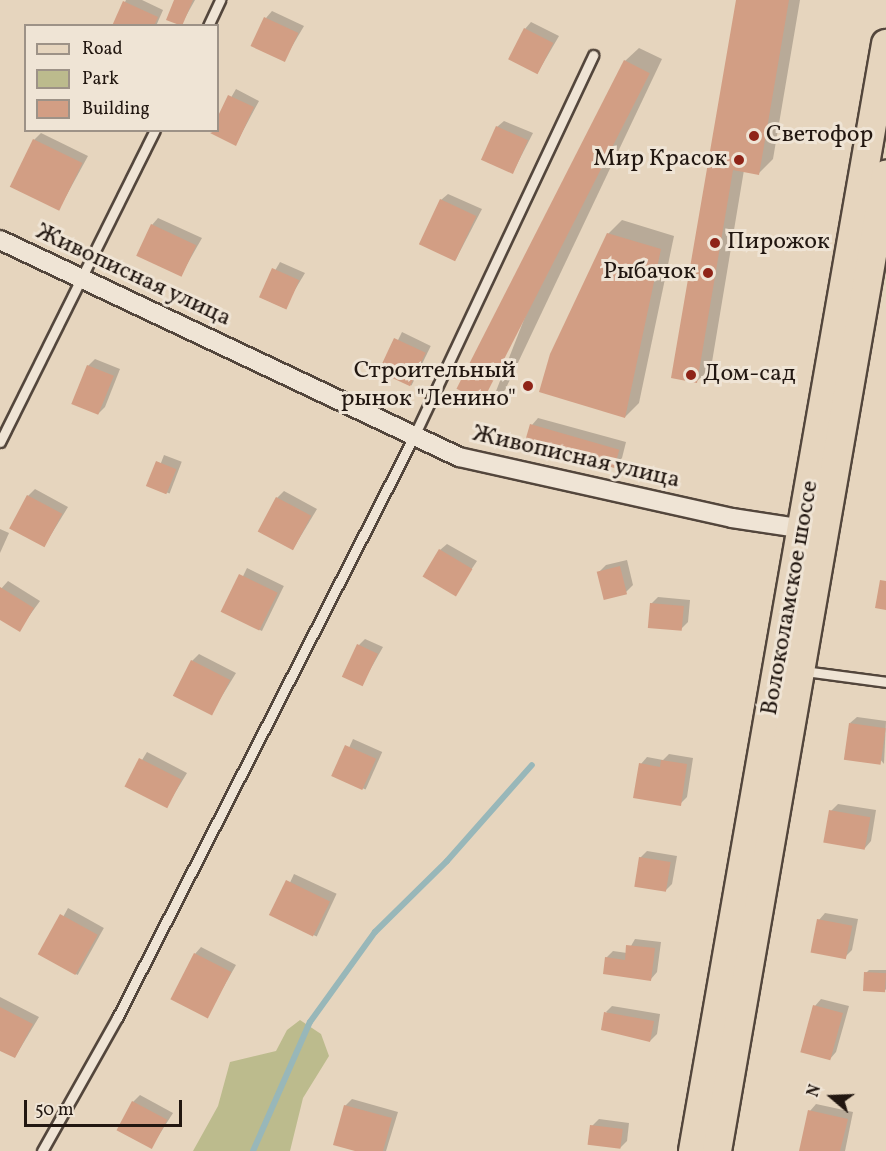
<!DOCTYPE html>
<meta charset="utf-8">
<style>
body{margin:0}
#map{position:relative;width:886px;height:1151px;overflow:hidden;background:#e6d5be;font-family:Vollkorn,serif}
div>[style]{position:absolute}
[style*='--x']{left:calc(var(--x)*1px);top:calc(var(--y)*1px);width:calc(var(--w)*1px);rotate:calc(var(--a)*1deg)}
.green>*{inset:0;background:#bcbb8d}
.shadow>*{inset:0;background:#0003;transform-origin:0 0}
.stream>*{height:6px;margin:-3px;padding:0 3px;transform-origin:3px;border-radius:3px;background:#98b7b9}
.building>*{inset:0;background:#d29e84;transform-origin:0 0}
.roads{filter:drop-shadow(2px 0 #53463c) drop-shadow(-2px 0 #53463c) drop-shadow(0 2px #53463c) drop-shadow(0 -2px #53463c)}
.lane>*{height:9px;margin:-4.5px;padding:0 4.5px;transform-origin:4.5px;border-radius:4.5px;background:#efe4d5}
.street>*{height:18px;margin:-9px;padding:0 9px;transform-origin:9px;border-radius:9px;background:#efe4d5}
.primary>*{height:28px;margin:-14px;padding:0 14px;transform-origin:14px;border-radius:14px;background:#e6d5be}
.dots>*{width:16px;height:16px;translate:-50% -50%;box-sizing:border-box;border:3px solid #efe4d5;border-radius:50%}
span{translate:-50% -50%;white-space:nowrap;text-align:center;line-height:1.15;-webkit-text-stroke:6px #efe4d5;paint-order:stroke}
.poi-label{font-size:24px;color:#221711}
.left{translate:0 -50%;text-align:left}
.right{translate:-100% -50%;text-align:right}
.street-label{font-size:24px;color:#221711}
.legend{position:absolute;left:24px;top:24px;width:195px;height:108px;box-sizing:border-box;background:#efe4d5;border:2px solid #9d9287;margin:0;padding:8px 10px;list-style:none;font-size:18px;color:#221711}
.legend li{display:flex;align-items:center;gap:12px;height:30px}
.legend b{width:30px;border:2px solid #9d9287}
.north{position:absolute;left:802px;top:1067px;width:60px;height:60px;-webkit-text-stroke:4px #efe4d5;paint-order:stroke;rotate:289deg;font-size:16px;font-weight:700;line-height:24px;text-align:center;color:#221711}
.north::after{content:'';display:block;margin:auto;width:21px;height:27px;background:#221711;clip-path:polygon(50% 0,100% 100%,50% 72%,0 100%)}
.scale{position:absolute;left:24px;top:1100px;width:158px;height:27px;box-sizing:border-box;border:3px solid #221711;border-top:0;padding-left:8px;font-size:18px;line-height:21px;white-space:nowrap;color:#221711;-webkit-text-stroke:4px #efe4d5;paint-order:stroke}
</style>
<div id="map">
<div class="green">
<div style="clip-path:polygon(300px 1020px,321px 1034px,329px 1056px,303px 1098px,290px 1151px,193px 1151px,218px 1106px,230px 1062px,276px 1051px,287px 1030px)"></div>
</div>
<div class="shadow">
<div style="clip-path:polygon(126px 0,142px 0,163px 10px,156px 26px,113px 26px)"></div>
<div style="clip-path:polygon(176px 0,195px 0,181px 25px)"></div>
<div style="clip-path:polygon(737px 0,800px 0,773px 159px,759px 173px,744px 170px,711px 368px,697px 381px)"></div>
<div style="clip-path:polygon(272px 11px,304px 26px,284px 60px,266px 18px)"></div>
<div style="clip-path:polygon(531px 22px,559px 36px,538px 72px,525px 29px)"></div>
<div style="clip-path:polygon(639px 48px,662px 59px,505px 390px,491px 404px,625px 61px)"></div>
<div style="clip-path:polygon(236px 89px,259px 101px,236px 144px,212px 132px,218px 130px,218px 120px)"></div>
<div style="clip-path:polygon(504px 121px,533px 133px,513px 172px,497px 127px)"></div>
<div style="clip-path:polygon(41px 133px,88px 156px,59px 209px,34px 140px)"></div>
<div style="clip-path:polygon(448px 194px,482px 209px,456px 259px,441px 200px)"></div>
<div style="clip-path:polygon(158px 218px,202px 238px,181px 275px,152px 225px)"></div>
<div style="clip-path:polygon(622px 220px,674px 236px,639px 403px,625px 417px,608px 234px)"></div>
<div style="clip-path:polygon(280px 262px,305px 273px,284px 308px,260px 297px)"></div>
<div style="left:402px;top:332px;width:32px;height:44px;rotate:26deg"></div>
<div style="clip-path:polygon(95px 359px,120px 369px,105px 407px,98px 414px,88px 366px)"></div>
<div style="clip-path:polygon(538px 418px,626px 442px,622px 458px,615px 465px,532px 425px)"></div>
<div style="left:164px;top:455px;width:19px;height:34px;rotate:21deg"></div>
<div style="clip-path:polygon(35px 489px,68px 507px,44px 546px,28px 496px)"></div>
<div style="clip-path:polygon(284px 491px,317px 509px,293px 549px,277px 498px)"></div>
<div style="clip-path:polygon(0 529px,9px 533px,0 553px)"></div>
<div style="clip-path:polygon(447px 544px,477px 561px,455px 594px,440px 550px)"></div>
<div style="clip-path:polygon(627px 560px,633px 585px,626px 592px,599px 572px,606px 565px)"></div>
<div style="left:247px;top:568px;width:41px;height:50px;rotate:26deg"></div>
<div style="clip-path:polygon(8px 581px,40px 601px,19px 630px,0 618px,0 590px)"></div>
<div style="clip-path:polygon(658px 597px,690px 600px,688px 622px,681px 629px,651px 604px)"></div>
<div style="clip-path:polygon(365px 639px,383px 647px,362px 684px,359px 645px)"></div>
<div style="clip-path:polygon(199px 654px,236px 673px,211px 714px,192px 661px)"></div>
<div style="clip-path:polygon(857px 717px,886px 721px,884px 764px,850px 723px)"></div>
<div style="left:353px;top:739px;width:32px;height:41px;rotate:24deg"></div>
<div style="clip-path:polygon(147px 752px,187px 773px,167px 806px,126px 786px)"></div>
<div style="clip-path:polygon(669px 754px,693px 758px,687px 797px,680px 804px,641px 764px,647px 757px,663px 760px)"></div>
<div style="clip-path:polygon(838px 804px,876px 810px,871px 841px,865px 848px,831px 811px)"></div>
<div style="clip-path:polygon(647px 851px,677px 856px,672px 884px,665px 891px,640px 858px)"></div>
<div style="left:294px;top:874px;width:47px;height:47px;rotate:25deg"></div>
<div style="left:68px;top:908px;width:41px;height:54px;rotate:29deg"></div>
<div style="clip-path:polygon(825px 913px,858px 919px,852px 950px,845px 957px,819px 920px)"></div>
<div style="clip-path:polygon(635px 939px,661px 942px,657px 972px,651px 979px,606px 958px,613px 951px,627px 953px)"></div>
<div style="clip-path:polygon(201px 947px,236px 965px,207px 1016px,195px 954px)"></div>
<div style="clip-path:polygon(869px 970px,886px 970px,886px 990px,866px 973px)"></div>
<div style="clip-path:polygon(0 997px,39px 1017px,15px 1057px,0 1049px)"></div>
<div style="clip-path:polygon(821px 999px,849px 1006px,836px 1052px,830px 1059px,815px 1006px)"></div>
<div style="clip-path:polygon(612px 1006px,660px 1014px,657px 1034px,650px 1041px,606px 1012px)"></div>
<div style="clip-path:polygon(140px 1095px,173px 1113px,152px 1146px,133px 1102px)"></div>
<div style="clip-path:polygon(352px 1099px,398px 1112px,386px 1151px,361px 1151px,345px 1106px)"></div>
<div style="clip-path:polygon(816px 1104px,853px 1112px,845px 1151px,801px 1151px,810px 1111px)"></div>
<div style="clip-path:polygon(599px 1119px,629px 1123px,627px 1141px,620px 1148px,592px 1126px)"></div>
</div>
<div class="stream">
<div style="--x:253;--y:1151;--w:141;--a:-66.2"></div>
<div style="--x:310;--y:1022;--w:111;--a:-54.2"></div>
<div style="--x:375;--y:932;--w:101;--a:-44.6"></div>
<div style="--x:447;--y:861;--w:128;--a:-48.5"></div>
</div>
<div class="building">
<div style="clip-path:polygon(174px 0,193px 0,182px 26px,166px 20px)"></div>
<div style="clip-path:polygon(736px 0,789px 0,759px 175px,733px 170px,697px 383px,671px 378px)"></div>
<div style="clip-path:polygon(123px 1px,158px 17px,154px 26px,112px 26px)"></div>
<div style="left:264px;top:17px;width:38px;height:32px;rotate:25deg"></div>
<div style="left:524px;top:28px;width:33px;height:35px;rotate:27deg"></div>
<div style="left:624px;top:60px;width:29px;height:369px;rotate:27deg"></div>
<div style="clip-path:polygon(228px 95px,254px 107px,236px 146px,210px 133px,218px 130px,218px 116px)"></div>
<div style="left:496px;top:126px;width:35px;height:37px;rotate:24deg"></div>
<div style="left:33px;top:139px;width:55px;height:53px;rotate:26deg"></div>
<div style="left:440px;top:199px;width:40px;height:50px;rotate:25deg"></div>
<div style="left:151px;top:224px;width:50px;height:35px;rotate:25deg"></div>
<div style="clip-path:polygon(607px 233px,661px 249px,625px 418px,539px 392px,550px 354px)"></div>
<div style="left:272px;top:268px;width:30px;height:32px;rotate:24deg"></div>
<div style="left:394px;top:338px;width:35px;height:37px;rotate:25deg"></div>
<div style="left:87px;top:365px;width:29px;height:42px;rotate:22deg"></div>
<div style="left:530px;top:424px;width:93px;height:19px;rotate:16deg"></div>
<div style="left:156px;top:461px;width:22px;height:27px;rotate:22deg"></div>
<div style="left:27px;top:495px;width:40px;height:38px;rotate:28deg"></div>
<div style="left:276px;top:497px;width:40px;height:39px;rotate:28deg"></div>
<div style="left:439px;top:549px;width:39px;height:32px;rotate:31deg"></div>
<div style="left:620px;top:566px;width:29px;height:24px;rotate:76deg"></div>
<div style="left:239px;top:574px;width:43px;height:42px;rotate:26deg"></div>
<div style="clip-path:polygon(880px 580px,886px 581px,886px 610px,875px 608px)"></div>
<div style="clip-path:polygon(0 587px,34px 608px,20px 632px,0 620px)"></div>
<div style="left:650px;top:603px;width:34px;height:25px;rotate:5deg"></div>
<div style="left:357px;top:644px;width:23px;height:36px;rotate:25deg"></div>
<div style="left:191px;top:660px;width:44px;height:40px;rotate:27deg"></div>
<div style="left:849px;top:723px;width:37px;height:37px;rotate:8deg"></div>
<div style="left:345px;top:745px;width:34px;height:34px;rotate:24deg"></div>
<div style="left:139px;top:758px;width:48px;height:32px;rotate:27deg"></div>
<div style="clip-path:polygon(661px 760px,687px 764px,681px 806px,633px 798px,639px 763px,660px 767px)"></div>
<div style="left:829px;top:810px;width:42px;height:33px;rotate:10deg"></div>
<div style="left:639px;top:857px;width:32px;height:30px;rotate:9deg"></div>
<div style="left:286px;top:880px;width:49px;height:39px;rotate:26deg"></div>
<div style="left:60px;top:914px;width:43px;height:46px;rotate:29deg"></div>
<div style="left:817px;top:919px;width:36px;height:34px;rotate:11deg"></div>
<div style="clip-path:polygon(626px 945px,655px 948px,651px 981px,603px 974px,605px 957px,625px 960px)"></div>
<div style="left:194px;top:953px;width:42px;height:52px;rotate:27deg"></div>
<div style="left:864px;top:972px;width:22px;height:19px;rotate:3deg"></div>
<div style="left:813px;top:1005px;width:31px;height:49px;rotate:15deg"></div>
<div style="clip-path:polygon(0 1007px,33px 1024px,15px 1058px,0 1051px)"></div>
<div style="clip-path:polygon(604px 1012px,654px 1021px,650px 1042px,601px 1030px)"></div>
<div style="left:132px;top:1101px;width:40px;height:33px;rotate:28deg"></div>
<div style="clip-path:polygon(344px 1105px,392px 1118px,383px 1151px,355px 1151px,333px 1145px)"></div>
<div style="clip-path:polygon(808px 1110px,848px 1119px,840px 1151px,799px 1151px)"></div>
<div style="left:590px;top:1125px;width:33px;height:20px;rotate:7deg"></div>
</div>
<div class="roads">
<div class="lane">
<div style="--x:208;--y:26;--w:29;--a:-65"></div>
<div style="--x:0;--y:442;--w:348;--a:-63.6"></div>
<div style="--x:804;--y:671;--w:83;--a:7.6"></div>
<div style="--x:42;--y:1151;--w:153;--a:-60.6"></div>
<div style="--x:117;--y:1018;--w:653;--a:-62.96"></div>
<div style="--x:414;--y:436;--w:421;--a:-64.8"></div>
</div>
<div class="street">
<div style="--x:0;--y:240;--w:508;--a:25.3"></div>
<div style="--x:459;--y:457;--w:280;--a:12.6"></div>
<div style="--x:732;--y:518;--w:79;--a:8.7"></div>
</div>
<div class="primary">
<div style="--x:693;--y:1151;--w:1124;--a:-80.11"></div>
<div style="--x:717;--y:1151;--w:991;--a:-80.18"></div>
</div>
</div>
<div class="dots">
<div style="left:754px;top:136px;background:#8f2418"></div>
<div style="left:739px;top:160px;background:#8f2418"></div>
<div style="left:715px;top:243px;background:#8f2418"></div>
<div style="left:708px;top:273px;background:#8f2418"></div>
<div style="left:691px;top:375px;background:#8f2418"></div>
<div style="left:528px;top:386px;background:#8f2418"></div>
</div>
<div class="poi-label">
<span class="left" style="left:766px;top:136px">Светофор</span>
<span class="right" style="left:727px;top:160px">Мир Красок</span>
<span class="left" style="left:727px;top:243px">Пирожок</span>
<span class="right" style="left:696px;top:273px">Рыбачок</span>
<span class="right" style="left:516px;top:386px">Строительный<br>рынок "Ленино"</span>
<span class="left" style="left:703px;top:375px">Дом-сад</span>
</div>
<div class="street-label">
<span style="left:133px;top:276px;rotate:25deg">Живописная улица</span>
<span style="left:576px;top:458px;rotate:13deg">Живописная улица</span>
<span style="left:791px;top:598px;rotate:-80deg">Волоколамское шоссе</span>
</div>
<ul class="legend">
<li><b style="height:8px;background:#e6d5be"></b>Road</li>
<li><b style="height:16px;background:#bcbb8d"></b>Park</li>
<li><b style="height:16px;background:#d29e84"></b>Building</li>
</ul>
<div class="north">N</div>
<div class="scale">50 m</div>
</div>
